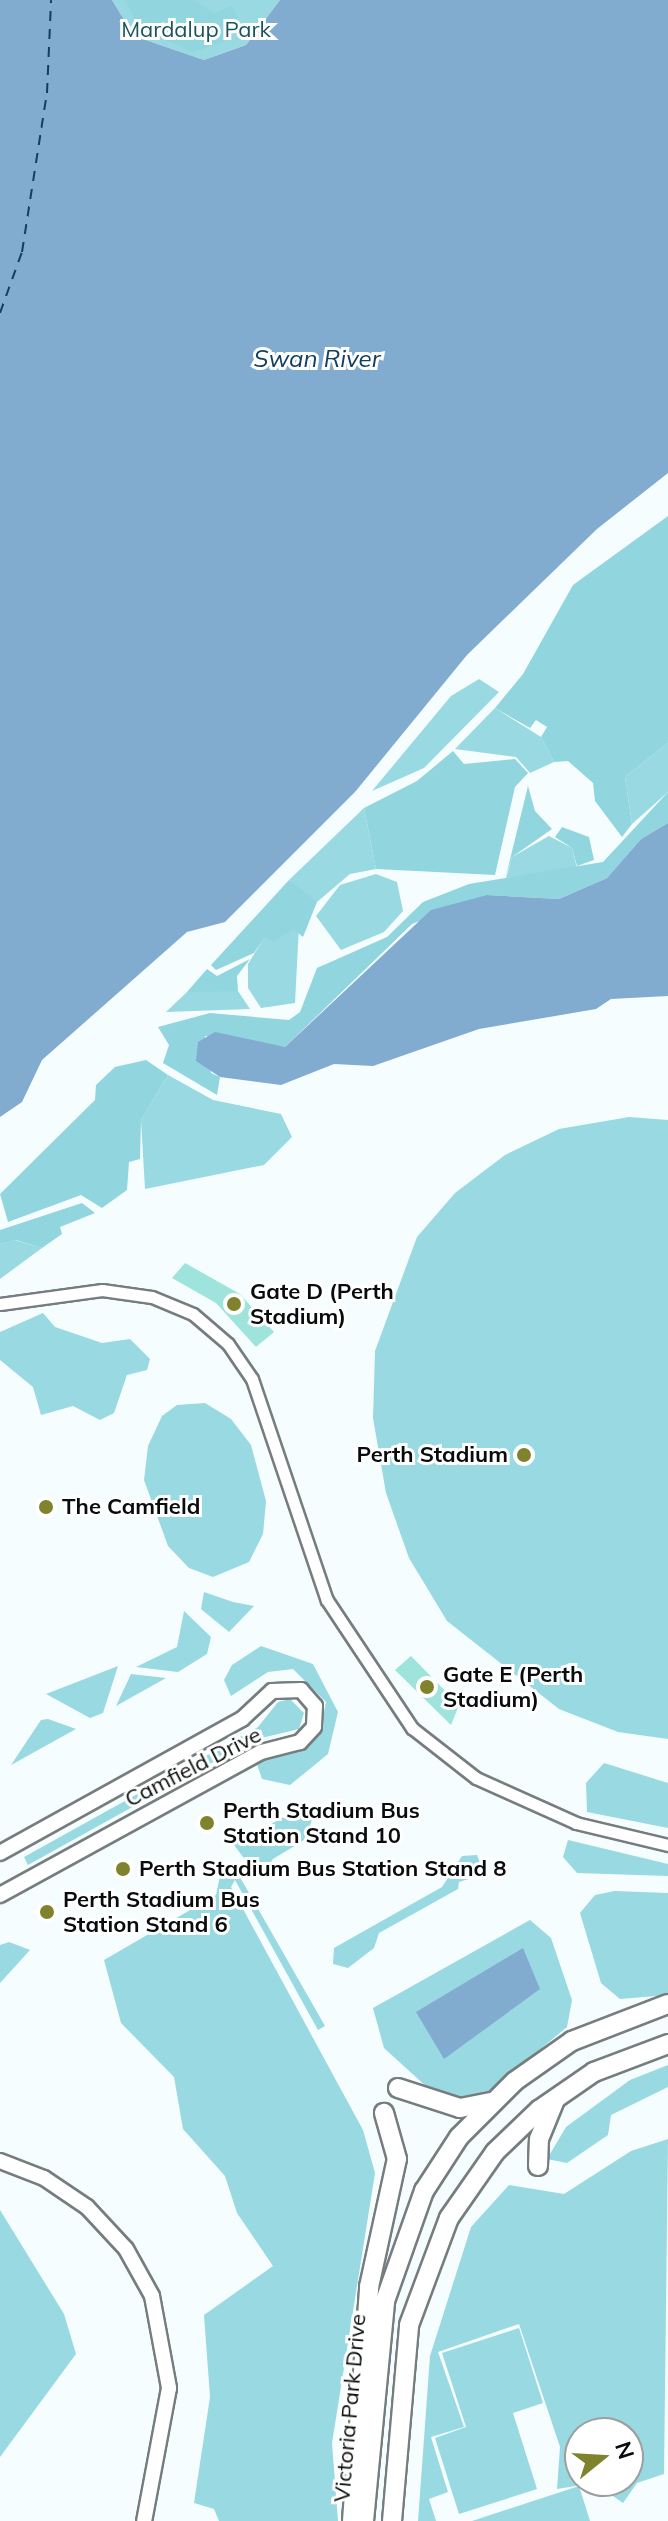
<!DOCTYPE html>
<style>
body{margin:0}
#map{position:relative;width:668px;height:2521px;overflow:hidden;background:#f5fdff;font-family:Mulish,sans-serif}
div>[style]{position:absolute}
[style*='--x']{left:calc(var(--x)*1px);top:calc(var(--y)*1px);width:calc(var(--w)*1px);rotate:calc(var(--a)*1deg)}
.green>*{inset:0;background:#98d9e2}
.forest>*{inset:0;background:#91d5df}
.water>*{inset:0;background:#82abd0}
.ferry>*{height:2px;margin-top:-1px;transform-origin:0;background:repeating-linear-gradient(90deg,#103f63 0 10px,transparent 0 18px)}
.building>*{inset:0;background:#9ee3dc}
.roads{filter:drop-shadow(2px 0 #767d7e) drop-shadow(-2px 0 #767d7e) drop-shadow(0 2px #767d7e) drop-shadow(0 -2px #767d7e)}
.pedestrian>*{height:11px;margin:-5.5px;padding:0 5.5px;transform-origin:5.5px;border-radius:5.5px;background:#fff}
.minor>*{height:14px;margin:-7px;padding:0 7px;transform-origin:7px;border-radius:7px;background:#fff}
.tertiary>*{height:18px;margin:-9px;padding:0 9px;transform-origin:9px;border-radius:9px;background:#fff}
.dots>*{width:22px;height:22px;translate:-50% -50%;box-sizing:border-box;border:4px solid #fff;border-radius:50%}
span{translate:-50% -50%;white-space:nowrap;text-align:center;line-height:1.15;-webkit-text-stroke:6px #fff;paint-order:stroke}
.park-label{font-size:22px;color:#1b555c}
.poi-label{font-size:22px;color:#090c0c;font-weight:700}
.left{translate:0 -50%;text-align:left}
.right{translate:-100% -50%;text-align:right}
.street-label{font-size:22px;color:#090c0c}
.water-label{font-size:24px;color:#103f63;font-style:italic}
.north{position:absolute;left:564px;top:2417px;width:80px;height:80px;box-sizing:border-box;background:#fff;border:2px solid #9d9e9e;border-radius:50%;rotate:72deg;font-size:22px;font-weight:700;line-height:32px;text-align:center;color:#090c0c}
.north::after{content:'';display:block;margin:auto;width:28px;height:36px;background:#7f832d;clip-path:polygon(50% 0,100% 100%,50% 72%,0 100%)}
</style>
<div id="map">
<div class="green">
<div style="clip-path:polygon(112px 0,280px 0,246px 45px,204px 60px,134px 36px)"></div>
<div style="clip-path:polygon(479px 679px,499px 692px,424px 768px,372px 791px,451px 696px)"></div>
<div style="clip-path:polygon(495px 708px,541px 737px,554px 762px,530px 773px,516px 757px,455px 749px)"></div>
<div style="clip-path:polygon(668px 743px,668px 792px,632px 824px,625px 777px)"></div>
<div style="clip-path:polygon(364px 808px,376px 869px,350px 874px,317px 902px,307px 900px,289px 880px)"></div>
<div style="clip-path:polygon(549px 836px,572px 848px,577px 868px,506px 878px,512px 857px)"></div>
<div style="clip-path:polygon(376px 874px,397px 882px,403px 911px,384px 932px,341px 950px,316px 916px,340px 885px)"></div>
<div style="clip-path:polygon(299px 926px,295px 1003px,261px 1008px,248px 988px,248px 964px,269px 930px)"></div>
<div style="clip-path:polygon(223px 987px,238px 991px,250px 1009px,166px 1012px,187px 992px)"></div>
<div style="clip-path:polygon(168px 1075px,213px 1100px,281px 1114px,292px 1137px,264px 1165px,145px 1189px,141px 1120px)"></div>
<div style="clip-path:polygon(629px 1117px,668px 1120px,668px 1739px,618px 1732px,559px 1709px,447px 1621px,409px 1558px,386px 1493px,373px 1418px,375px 1351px,417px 1237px,455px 1193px,505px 1155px,559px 1129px)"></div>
<div style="clip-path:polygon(15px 1240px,42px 1248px,0 1279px,0 1244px)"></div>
<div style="clip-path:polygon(43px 1313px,55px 1327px,102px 1343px,130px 1339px,150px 1359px,147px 1370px,127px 1375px,114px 1413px,100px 1420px,73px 1406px,41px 1415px,33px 1387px,0 1360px,0 1332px)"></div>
<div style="clip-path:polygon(205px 1403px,231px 1419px,251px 1445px,266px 1501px,263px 1534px,249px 1562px,213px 1577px,189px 1568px,168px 1546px,144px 1480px,148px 1446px,162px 1416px,177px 1405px)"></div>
<div style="clip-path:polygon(204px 1592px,233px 1602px,254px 1606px,229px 1632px,201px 1609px)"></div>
<div style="clip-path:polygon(184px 1611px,211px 1637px,207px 1654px,178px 1672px,136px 1667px,177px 1647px)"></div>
<div style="clip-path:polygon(261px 1646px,313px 1664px,338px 1712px,328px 1754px,290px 1785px,262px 1779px,257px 1764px,319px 1735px,326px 1702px,293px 1669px,268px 1672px,231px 1696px,224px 1680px,232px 1665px)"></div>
<div style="clip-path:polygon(118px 1666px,103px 1713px,90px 1718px,46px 1694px)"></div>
<div style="clip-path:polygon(131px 1674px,166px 1678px,116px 1706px)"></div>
<div style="clip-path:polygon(290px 1699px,304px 1713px,299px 1729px,253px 1740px,28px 1865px,24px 1857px,258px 1727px,278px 1702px)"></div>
<div style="clip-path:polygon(48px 1719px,76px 1729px,11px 1765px,41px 1720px)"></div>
<div style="clip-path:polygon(604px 1763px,668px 1783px,668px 1828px,587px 1812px,586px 1783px)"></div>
<div style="clip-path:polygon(305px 1805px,314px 1813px,306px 1839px,273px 1859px,259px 1878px,234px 1845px)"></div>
<div style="clip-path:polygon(568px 1840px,668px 1864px,668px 1876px,577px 1873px,563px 1857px)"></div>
<div style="clip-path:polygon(477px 1855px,484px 1874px,459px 1882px,458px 1889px,379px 1933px,374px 1948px,348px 1968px,333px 1964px,334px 1948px,442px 1887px,462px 1856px)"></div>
<div style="clip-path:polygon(233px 1865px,325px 2026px,318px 2030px,235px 1880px,231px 1887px,363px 2130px,375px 2173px,332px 2443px,338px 2521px,219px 2521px,214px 2509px,194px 2503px,210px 2397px,204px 2315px,273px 2266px,237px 2213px,225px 2176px,183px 2129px,174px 2077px,121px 2023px,104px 1960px,216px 1895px,221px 1871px)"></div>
<div style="clip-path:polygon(615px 1891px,668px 1893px,668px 1995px,620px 1999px,601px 1983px,580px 1913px,595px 1895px)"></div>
<div style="clip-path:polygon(530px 1920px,551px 1938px,572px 2000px,567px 2027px,486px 2094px,470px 2101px,429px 2089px,384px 2048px,373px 2008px)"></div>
<div style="clip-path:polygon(9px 1942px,30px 1950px,0 1983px,0 1945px)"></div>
<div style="clip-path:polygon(668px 2065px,668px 2087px,611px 2115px,608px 2135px,567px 2163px,547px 2159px,566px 2127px,630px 2080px)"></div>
<div style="clip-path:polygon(evenodd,668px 2139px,664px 2474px,637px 2483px,623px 2503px,594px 2483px,557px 2489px,560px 2447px,519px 2324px,438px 2352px,464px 2427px,431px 2437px,448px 2492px,429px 2499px,436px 2521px,418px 2521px,430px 2356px,471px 2227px,509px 2185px,564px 2194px,631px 2151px,668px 2139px,580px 2433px,628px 2433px,628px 2481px,580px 2481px,580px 2433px)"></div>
<div style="clip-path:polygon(0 2210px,64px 2314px,76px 2354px,0 2457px)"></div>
<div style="clip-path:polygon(519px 2328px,543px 2403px,513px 2413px,537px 2489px,459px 2514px,435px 2438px,466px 2427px,442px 2353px)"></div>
<div style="clip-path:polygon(579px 2486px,590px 2521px,472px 2521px)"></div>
</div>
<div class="forest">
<div style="clip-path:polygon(124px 0,194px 0,214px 14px,231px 6px,238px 17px,224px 42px,193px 52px,141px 29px)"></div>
<div style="clip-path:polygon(668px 516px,668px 743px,625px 777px,632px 824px,622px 837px,595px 801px,593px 783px,568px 761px,554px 762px,541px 737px,547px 727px,536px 720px,530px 728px,495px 708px,523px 674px,573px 585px)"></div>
<div style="clip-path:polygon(453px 751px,464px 764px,515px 759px,528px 773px,515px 787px,495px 875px,376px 869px,364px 808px,417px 781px)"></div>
<div style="clip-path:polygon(528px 786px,535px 811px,552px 829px,512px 857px,506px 876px)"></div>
<div style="clip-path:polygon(668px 792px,668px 823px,641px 839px,607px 878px,559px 899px,487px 895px,412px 924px,285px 1047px,205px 1036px,211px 1073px,220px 1077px,217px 1095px,163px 1063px,169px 1045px,158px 1027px,210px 1013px,289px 1020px,300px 1012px,317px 968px,387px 937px,423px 902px,469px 884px,603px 862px)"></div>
<div style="clip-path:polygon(562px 827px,589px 837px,594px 860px,577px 866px,572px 848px,555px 837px)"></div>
<div style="clip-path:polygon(289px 880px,317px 902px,303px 937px,293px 929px,273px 942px,265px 937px,254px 953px,216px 970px,211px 965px)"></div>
<div style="clip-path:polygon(250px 959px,237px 976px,238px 991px,187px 992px,207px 969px,217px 976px)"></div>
<div style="clip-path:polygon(146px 1060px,168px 1075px,141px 1120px,140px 1159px,129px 1162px,127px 1190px,102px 1208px,81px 1195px,8px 1222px,0 1194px,95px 1100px,96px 1085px,115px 1067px)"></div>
<div style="clip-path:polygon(82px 1203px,95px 1213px,60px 1227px,62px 1234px,42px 1248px,16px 1240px,0 1244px,0 1230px)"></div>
</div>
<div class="water">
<div style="clip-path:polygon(0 0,112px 0,134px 36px,204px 60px,246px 45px,280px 0,668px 0,668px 473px,597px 529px,467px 655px,355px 792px,225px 922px,187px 932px,42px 1060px,22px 1102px,0 1117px)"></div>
<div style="clip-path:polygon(668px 823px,668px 996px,611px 999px,596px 1009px,479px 1029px,373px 1066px,334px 1064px,281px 1085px,220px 1077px,196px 1061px,198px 1042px,215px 1032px,285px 1047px,431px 910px,487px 895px,559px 899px,607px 878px,641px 839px)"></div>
<div style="clip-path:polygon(523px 1948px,540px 1989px,444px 2059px,416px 2012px)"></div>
</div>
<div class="ferry">
<div style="--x:0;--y:313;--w:65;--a:-70.2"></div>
<div style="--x:22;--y:252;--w:161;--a:-81.1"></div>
<div style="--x:47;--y:93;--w:93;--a:-87.5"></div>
</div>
<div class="building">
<div style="clip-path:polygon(185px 1263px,240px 1294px,274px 1332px,256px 1347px,216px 1303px,172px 1278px)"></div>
<div style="clip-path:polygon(411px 1656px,459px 1705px,451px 1725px,395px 1670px)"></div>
</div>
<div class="roads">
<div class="pedestrian">
<div style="--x:0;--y:1304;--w:103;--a:-7.8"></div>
<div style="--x:102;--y:1290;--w:50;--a:8"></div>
<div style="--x:152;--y:1297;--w:44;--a:22.5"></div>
<div style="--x:193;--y:1314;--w:46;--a:40.6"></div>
<div style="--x:228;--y:1344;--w:42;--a:55.6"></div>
<div style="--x:252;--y:1379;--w:233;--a:71.3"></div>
<div style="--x:327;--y:1600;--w:154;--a:56.4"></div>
<div style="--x:412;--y:1728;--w:81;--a:38"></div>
<div style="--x:476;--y:1778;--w:110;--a:24.2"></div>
<div style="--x:576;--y:1823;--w:95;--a:13.4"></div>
</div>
<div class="minor">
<div style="--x:0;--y:1853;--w:277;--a:-29"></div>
<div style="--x:242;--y:1719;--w:41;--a:-43"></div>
<div style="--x:272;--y:1691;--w:29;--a:-2"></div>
<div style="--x:301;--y:1690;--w:21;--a:49"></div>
<div style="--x:315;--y:1706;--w:21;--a:93"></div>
<div style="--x:314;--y:1727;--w:21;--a:133"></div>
<div style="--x:300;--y:1742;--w:40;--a:165.6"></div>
<div style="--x:261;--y:1752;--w:298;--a:151.3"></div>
<div style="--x:0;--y:2161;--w:47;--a:21.1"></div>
<div style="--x:44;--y:2178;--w:52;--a:34"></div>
<div style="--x:87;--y:2207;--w:57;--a:47.1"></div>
<div style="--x:126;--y:2249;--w:54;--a:61"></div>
<div style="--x:152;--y:2296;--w:94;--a:79.5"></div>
<div style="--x:169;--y:2388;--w:135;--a:100.6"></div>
</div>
<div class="tertiary">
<div style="--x:398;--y:2088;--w:65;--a:17.9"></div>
<div style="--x:460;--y:2108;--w:31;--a:-11"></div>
<div style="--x:538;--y:2166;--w:27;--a:-88"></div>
<div style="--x:539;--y:2139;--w:42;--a:-67.7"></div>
<div style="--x:352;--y:2521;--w:235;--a:-85.8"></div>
<div style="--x:369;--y:2287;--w:131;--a:-77.7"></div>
<div style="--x:397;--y:2159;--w:48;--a:-105.8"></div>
<div style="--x:364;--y:2521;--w:221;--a:-84.5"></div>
<div style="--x:385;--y:2301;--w:117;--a:-70.5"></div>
<div style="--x:424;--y:2191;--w:64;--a:-57.1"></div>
<div style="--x:459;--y:2137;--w:79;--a:-45"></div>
<div style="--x:515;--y:2081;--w:70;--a:-35.1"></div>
<div style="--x:572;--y:2041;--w:103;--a:-21.1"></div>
<div style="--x:392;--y:2521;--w:197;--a:-85"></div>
<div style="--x:409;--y:2325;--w:114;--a:-69.5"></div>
<div style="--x:449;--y:2218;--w:80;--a:-55.1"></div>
<div style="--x:495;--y:2152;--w:61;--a:-43.7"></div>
<div style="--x:539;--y:2110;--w:67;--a:-34.6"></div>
<div style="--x:594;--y:2072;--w:79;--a:-20.7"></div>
</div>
</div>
<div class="dots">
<div style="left:234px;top:1304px;background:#7f832d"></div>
<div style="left:524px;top:1455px;background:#7f832d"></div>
<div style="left:46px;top:1507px;background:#7f832d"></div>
<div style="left:427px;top:1687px;background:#7f832d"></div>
<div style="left:207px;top:1823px;background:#7f832d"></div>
<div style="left:123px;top:1869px;background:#7f832d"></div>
<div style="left:47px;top:1912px;background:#7f832d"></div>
</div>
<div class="park-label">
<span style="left:196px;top:30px">Mardalup Park</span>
</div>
<div class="poi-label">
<span class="left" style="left:250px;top:1304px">Gate D (Perth<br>Stadium)</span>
<span class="right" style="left:508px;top:1455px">Perth Stadium</span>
<span class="left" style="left:62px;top:1507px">The Camfield</span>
<span class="left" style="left:443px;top:1687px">Gate E (Perth<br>Stadium)</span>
<span class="left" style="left:223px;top:1823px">Perth Stadium Bus<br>Station Stand 10</span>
<span class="left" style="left:139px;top:1869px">Perth Stadium Bus Station Stand 8</span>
<span class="left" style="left:63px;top:1912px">Perth Stadium Bus<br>Station Stand 6</span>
</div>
<div class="street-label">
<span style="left:193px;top:1767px;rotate:-27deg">Camfield Drive</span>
<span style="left:350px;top:2408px;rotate:-85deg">Victoria Park Drive</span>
</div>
<div class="water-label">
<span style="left:317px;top:359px">Swan River</span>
</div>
<div class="north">N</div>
</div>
